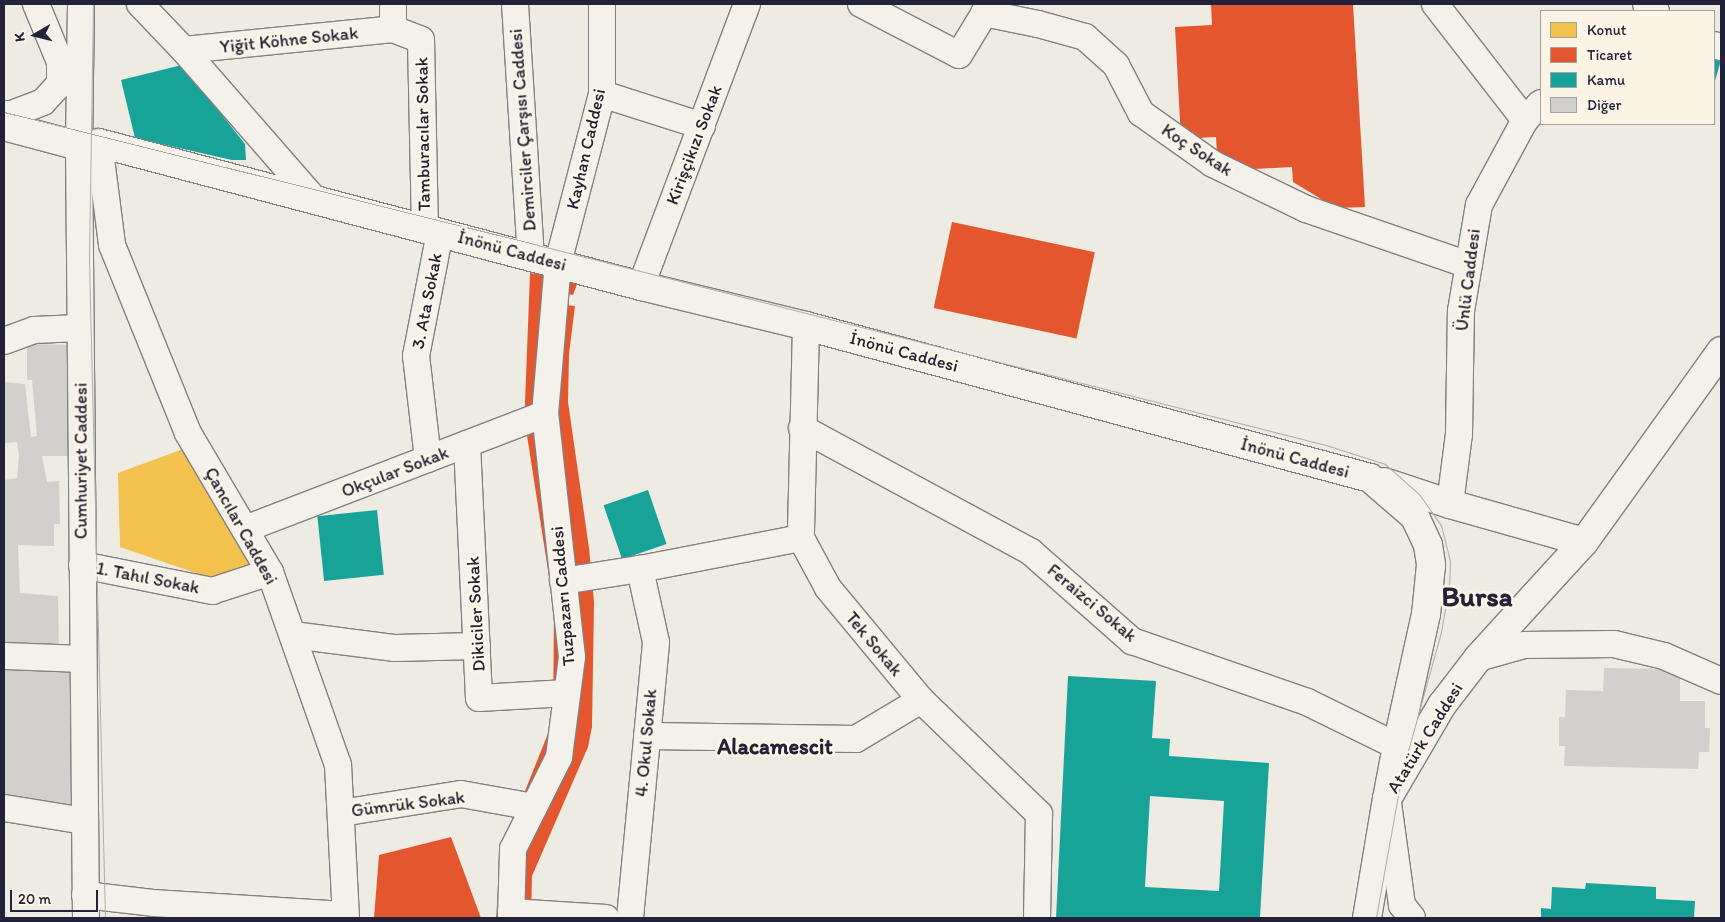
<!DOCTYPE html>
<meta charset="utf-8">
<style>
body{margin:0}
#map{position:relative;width:1725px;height:922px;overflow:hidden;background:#eeebe3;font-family:Itim,sans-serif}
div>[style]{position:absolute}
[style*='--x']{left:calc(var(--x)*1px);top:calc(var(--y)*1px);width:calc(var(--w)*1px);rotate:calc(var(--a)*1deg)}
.homes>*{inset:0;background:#f2c14e}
.shops>*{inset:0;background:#e4572e;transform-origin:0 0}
.public>*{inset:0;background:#17a398;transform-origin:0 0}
.building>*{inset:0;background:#d2d0cc;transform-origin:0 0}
.roads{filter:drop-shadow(1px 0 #828182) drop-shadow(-1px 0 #828182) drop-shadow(0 1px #828182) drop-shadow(0 -1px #828182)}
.street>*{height:26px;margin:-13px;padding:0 13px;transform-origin:13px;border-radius:13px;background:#f4f1eb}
.primary>*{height:28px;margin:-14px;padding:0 14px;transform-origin:14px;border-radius:14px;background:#f4f1eb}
.tram>*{height:1px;margin:-0.5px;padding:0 0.5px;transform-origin:0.5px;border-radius:0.5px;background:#afadac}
span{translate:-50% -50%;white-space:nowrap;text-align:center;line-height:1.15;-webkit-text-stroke:5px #fcf5e5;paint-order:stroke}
.street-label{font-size:18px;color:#22223b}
.district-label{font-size:22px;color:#22223b;font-weight:700}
.town-label{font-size:28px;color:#22223b;font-weight:700}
.frame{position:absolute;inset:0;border:5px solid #22223b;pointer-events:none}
.legend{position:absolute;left:1540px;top:10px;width:175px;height:115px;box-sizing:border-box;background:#fcf5e5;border:1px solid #a5a1a1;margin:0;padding:6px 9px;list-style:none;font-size:15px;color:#22223b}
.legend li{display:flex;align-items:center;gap:10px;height:25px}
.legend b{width:25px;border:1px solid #a5a1a1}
.north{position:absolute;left:10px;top:10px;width:50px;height:50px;-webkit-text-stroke:4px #fcf5e5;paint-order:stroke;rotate:262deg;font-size:14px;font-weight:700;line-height:20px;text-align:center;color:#22223b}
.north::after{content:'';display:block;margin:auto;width:18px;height:22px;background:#22223b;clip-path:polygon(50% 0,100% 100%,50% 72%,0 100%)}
.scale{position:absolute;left:10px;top:890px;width:88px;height:22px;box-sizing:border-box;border:2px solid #22223b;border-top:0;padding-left:6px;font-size:15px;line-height:18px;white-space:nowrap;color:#22223b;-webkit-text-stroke:4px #fcf5e5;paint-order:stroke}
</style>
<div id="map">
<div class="homes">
<div style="clip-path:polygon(186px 448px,259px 573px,219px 581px,120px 547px,118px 473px)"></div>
</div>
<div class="shops">
<div style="clip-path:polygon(1211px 4px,1353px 4px,1365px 207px,1336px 208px,1293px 182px,1292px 167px,1218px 171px,1216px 137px,1181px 139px,1175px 27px,1212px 25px)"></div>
<div style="left:952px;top:222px;width:146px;height:88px;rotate:12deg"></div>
<div style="clip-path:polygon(530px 273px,579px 279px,573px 295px,568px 294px,566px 305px,575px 306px,569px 354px,568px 402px,589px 548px,594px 602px,592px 727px,588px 747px,532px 876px,531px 918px,496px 918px,500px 865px,509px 831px,553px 721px,554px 609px,526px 429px,525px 403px)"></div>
<div style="clip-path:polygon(451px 837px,481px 918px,374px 918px,379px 855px)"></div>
</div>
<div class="public">
<div style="left:1714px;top:59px;width:7px;height:47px;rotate:16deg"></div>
<div style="clip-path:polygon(182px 65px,245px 144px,246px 160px,232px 160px,135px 138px,121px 80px)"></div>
<div style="left:648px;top:490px;width:57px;height:47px;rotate:71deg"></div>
<div style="left:377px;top:510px;width:65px;height:60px;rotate:84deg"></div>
<div style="clip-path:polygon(evenodd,1068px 676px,1156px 681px,1152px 738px,1170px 739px,1169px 756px,1269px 763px,1260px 917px,1056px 918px,1068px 676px,1150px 796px,1224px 801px,1219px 891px,1145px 887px,1150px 796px)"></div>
<div style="clip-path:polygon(1586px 883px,1656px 887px,1656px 899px,1695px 901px,1694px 918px,1541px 918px,1541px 908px,1551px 909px,1552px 887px,1585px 889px)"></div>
</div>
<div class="building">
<div style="clip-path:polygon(27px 344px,73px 345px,73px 456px,42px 456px,47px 482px,59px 481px,60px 524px,54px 524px,54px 546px,18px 545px,20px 593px,58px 596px,59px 650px,4px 648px,4px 480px,17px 478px,19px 455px,17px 442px,4px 443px,4px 382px,25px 384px,31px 437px,37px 436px,32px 380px,27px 380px)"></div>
<div style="left:75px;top:665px;width:151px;height:71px;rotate:90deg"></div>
<div style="clip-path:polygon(1604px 668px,1680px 669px,1680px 701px,1705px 701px,1705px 728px,1710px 728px,1709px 752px,1699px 752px,1698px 769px,1564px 766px,1565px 746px,1559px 746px,1559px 717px,1565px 717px,1566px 690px,1603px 691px)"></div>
</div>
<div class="roads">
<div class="street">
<div style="--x:81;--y:4;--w:142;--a:90.8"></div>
<div style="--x:79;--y:146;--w:772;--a:89.48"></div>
<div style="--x:140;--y:4;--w:64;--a:46.3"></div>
<div style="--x:184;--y:50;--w:198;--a:48.9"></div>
<div style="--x:393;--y:4;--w:25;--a:90"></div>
<div style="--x:515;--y:4;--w:253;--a:86.4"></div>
<div style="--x:861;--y:4;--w:110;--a:27.5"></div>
<div style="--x:959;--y:55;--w:60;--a:-58.7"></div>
<div style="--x:1435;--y:4;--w:147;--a:52.2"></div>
<div style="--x:1646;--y:4;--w:12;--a:35"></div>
<div style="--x:984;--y:13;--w:55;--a:11.5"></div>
<div style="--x:1038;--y:24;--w:49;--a:15.5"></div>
<div style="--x:1085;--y:37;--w:42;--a:42.1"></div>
<div style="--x:1116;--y:65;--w:54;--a:62.5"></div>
<div style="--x:1141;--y:113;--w:88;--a:35.3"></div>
<div style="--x:1213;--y:164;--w:103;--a:25.8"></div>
<div style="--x:1306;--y:209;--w:172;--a:19"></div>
<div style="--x:1714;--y:45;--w:7;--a:16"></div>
<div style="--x:184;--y:50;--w:210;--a:-5.7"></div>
<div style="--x:393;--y:29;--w:30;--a:21"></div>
<div style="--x:421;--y:40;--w:188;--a:88.8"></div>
<div style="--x:602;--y:94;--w:105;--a:17.7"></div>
<div style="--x:4;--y:114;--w:8;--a:0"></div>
<div style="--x:12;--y:114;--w:33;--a:-21"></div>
<div style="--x:43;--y:102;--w:25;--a:-47"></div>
<div style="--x:60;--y:84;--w:22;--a:-90"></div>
<div style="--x:60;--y:62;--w:63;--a:-112.5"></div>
<div style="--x:99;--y:143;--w:103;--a:82.7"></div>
<div style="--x:112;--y:245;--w:203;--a:68"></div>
<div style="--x:188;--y:433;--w:161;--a:59.5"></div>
<div style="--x:270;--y:572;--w:205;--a:70.6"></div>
<div style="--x:338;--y:765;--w:153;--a:87"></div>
<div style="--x:641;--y:286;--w:301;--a:-69.4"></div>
<div style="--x:806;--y:326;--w:212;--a:91.4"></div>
<div style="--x:801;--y:538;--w:57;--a:61.6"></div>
<div style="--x:828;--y:588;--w:146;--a:50.3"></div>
<div style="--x:921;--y:700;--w:164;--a:44"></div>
<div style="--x:1039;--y:814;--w:104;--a:91.1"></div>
<div style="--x:4;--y:341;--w:32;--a:-20"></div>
<div style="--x:34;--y:330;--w:46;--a:-2.5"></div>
<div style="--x:802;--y:428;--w:260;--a:28.4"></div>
<div style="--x:1031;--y:552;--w:135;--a:41.4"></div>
<div style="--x:1132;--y:641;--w:185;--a:19.2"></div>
<div style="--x:1307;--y:702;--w:100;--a:26.1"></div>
<div style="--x:467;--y:444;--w:254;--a:87.3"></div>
<div style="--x:479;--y:698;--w:88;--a:-3.3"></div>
<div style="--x:428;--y:459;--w:104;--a:-96.6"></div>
<div style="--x:416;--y:356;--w:126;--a:-79"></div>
<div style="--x:1450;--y:504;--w:71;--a:-82.7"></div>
<div style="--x:1459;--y:434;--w:123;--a:-89.1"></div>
<div style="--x:1461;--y:311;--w:108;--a:-80.4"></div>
<div style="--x:1479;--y:205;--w:97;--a:-61.6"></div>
<div style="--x:1525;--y:120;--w:23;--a:-47"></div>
<div style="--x:245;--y:529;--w:321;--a:-21"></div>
<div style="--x:82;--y:565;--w:133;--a:11.3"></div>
<div style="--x:212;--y:591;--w:61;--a:-18.1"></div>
<div style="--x:563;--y:581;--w:78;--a:-8.9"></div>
<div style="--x:293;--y:635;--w:103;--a:7.3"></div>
<div style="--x:395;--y:648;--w:82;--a:-1.4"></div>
<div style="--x:4;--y:656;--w:79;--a:2.2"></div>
<div style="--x:1478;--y:658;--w:48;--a:-15.8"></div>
<div style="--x:1524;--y:645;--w:90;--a:-0.6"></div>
<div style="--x:1614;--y:644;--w:51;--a:13.5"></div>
<div style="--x:1664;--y:656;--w:62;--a:23.7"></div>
<div style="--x:647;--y:736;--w:209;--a:0.8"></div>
<div style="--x:856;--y:739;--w:76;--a:-31"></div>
<div style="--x:1388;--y:803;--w:103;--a:82.2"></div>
<div style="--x:1402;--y:905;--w:16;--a:52"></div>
<div style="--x:4;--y:808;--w:81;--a:9.2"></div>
<div style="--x:341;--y:813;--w:121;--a:-9"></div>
<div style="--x:461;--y:794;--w:74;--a:10.1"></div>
<div style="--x:85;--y:895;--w:68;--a:6.7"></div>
<div style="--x:153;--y:903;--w:192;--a:3.6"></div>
<div style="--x:511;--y:912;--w:95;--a:3.6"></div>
<div style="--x:511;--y:918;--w:69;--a:-88.3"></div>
<div style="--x:513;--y:849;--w:103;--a:-63.4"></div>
<div style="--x:559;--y:757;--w:101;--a:-82.6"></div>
<div style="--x:572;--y:657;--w:244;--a:-96.3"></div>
<div style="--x:545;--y:414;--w:152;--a:-85.1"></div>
<div style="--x:558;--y:263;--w:175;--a:-75.4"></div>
<div style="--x:602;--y:94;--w:90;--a:-90"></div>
<div style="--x:630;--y:918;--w:277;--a:-84.6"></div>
<div style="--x:656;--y:642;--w:75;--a:-102.4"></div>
<div style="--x:640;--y:569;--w:164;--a:-10.9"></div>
</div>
<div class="primary">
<div style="--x:4;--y:126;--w:78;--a:14.9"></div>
<div style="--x:99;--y:143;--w:561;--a:14.78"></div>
<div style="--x:641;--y:286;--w:170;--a:13.6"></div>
<div style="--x:806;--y:326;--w:584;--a:15.08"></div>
<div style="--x:1370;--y:478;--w:60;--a:40.9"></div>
<div style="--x:1415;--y:517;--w:31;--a:65"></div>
<div style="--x:1428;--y:545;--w:20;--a:81"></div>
<div style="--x:1431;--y:565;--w:49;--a:95.8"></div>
<div style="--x:1426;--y:614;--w:135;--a:102.4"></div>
<div style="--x:1397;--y:746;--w:54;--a:100.7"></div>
<div style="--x:1384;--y:482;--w:70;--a:18.4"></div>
<div style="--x:1450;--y:504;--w:139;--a:15.8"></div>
<div style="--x:1367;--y:918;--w:121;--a:-80.5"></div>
<div style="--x:1387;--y:799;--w:109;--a:-59.7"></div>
<div style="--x:1442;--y:705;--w:59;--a:-52.5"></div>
<div style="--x:1478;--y:658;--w:157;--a:-47.6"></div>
<div style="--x:1584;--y:542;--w:235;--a:-54.3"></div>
</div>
</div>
<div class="tram">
<div style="--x:93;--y:4;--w:256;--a:90.9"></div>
<div style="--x:89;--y:260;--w:658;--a:88.61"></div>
<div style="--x:4;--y:112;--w:542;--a:13.98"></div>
<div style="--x:530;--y:243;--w:821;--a:14.24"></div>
<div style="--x:1326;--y:445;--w:62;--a:17.9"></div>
<div style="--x:1385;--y:464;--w:45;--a:41.4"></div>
<div style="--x:1419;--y:494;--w:38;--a:55"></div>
<div style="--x:1441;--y:525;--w:38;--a:76"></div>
<div style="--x:1450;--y:562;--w:24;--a:92"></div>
<div style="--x:1449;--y:586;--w:47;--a:99.9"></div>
<div style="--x:1441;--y:632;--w:146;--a:105.5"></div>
<div style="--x:1402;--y:773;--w:147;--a:100.2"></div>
</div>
<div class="street-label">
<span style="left:289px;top:40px;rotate:-6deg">Yiğit Köhne Sokak</span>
<span style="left:523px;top:130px;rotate:-94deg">Demirciler Çarşısı Caddesi</span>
<span style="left:423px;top:134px;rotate:-91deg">Tamburacılar Sokak</span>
<span style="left:694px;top:145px;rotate:-69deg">Kirişçikızı Sokak</span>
<span style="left:586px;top:149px;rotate:-77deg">Kayhan Caddesi</span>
<span style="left:1197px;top:150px;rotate:33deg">Koç Sokak</span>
<span style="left:512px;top:251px;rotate:15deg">İnönü Caddesi</span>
<span style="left:1468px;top:280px;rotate:-83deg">Ünlü Caddesi</span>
<span style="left:427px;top:301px;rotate:-79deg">3. Ata Sokak</span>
<span style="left:904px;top:352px;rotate:15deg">İnönü Caddesi</span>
<span style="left:1295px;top:458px;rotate:15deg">İnönü Caddesi</span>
<span style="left:81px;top:461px;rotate:-90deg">Cumhuriyet Caddesi</span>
<span style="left:395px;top:472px;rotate:-21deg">Okçular Sokak</span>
<span style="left:241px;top:526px;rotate:61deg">Çancılar Caddesi</span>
<span style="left:148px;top:578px;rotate:11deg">1. Tahıl Sokak</span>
<span style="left:563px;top:596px;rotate:-95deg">Tuzpazarı Caddesi</span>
<span style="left:1092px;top:603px;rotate:40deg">Feraizci Sokak</span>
<span style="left:476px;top:614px;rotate:-93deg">Dikiciler Sokak</span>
<span style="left:874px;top:644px;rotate:50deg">Tek Sokak</span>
<span style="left:1425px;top:738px;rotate:-58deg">Atatürk Caddesi</span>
<span style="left:646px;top:743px;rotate:-85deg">4. Okul Sokak</span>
<span style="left:408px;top:804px;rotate:-7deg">Gümrük Sokak</span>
</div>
<div class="district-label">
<span style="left:775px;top:747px">Alacamescit</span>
</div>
<div class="town-label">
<span style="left:1477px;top:596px">Bursa</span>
</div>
<div class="frame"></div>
<ul class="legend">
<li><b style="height:14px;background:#f2c14e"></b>Konut</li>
<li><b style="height:14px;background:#e4572e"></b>Ticaret</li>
<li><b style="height:14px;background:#17a398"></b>Kamu</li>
<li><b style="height:14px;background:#d2d0cc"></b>Diğer</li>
</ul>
<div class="north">K</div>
<div class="scale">20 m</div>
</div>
